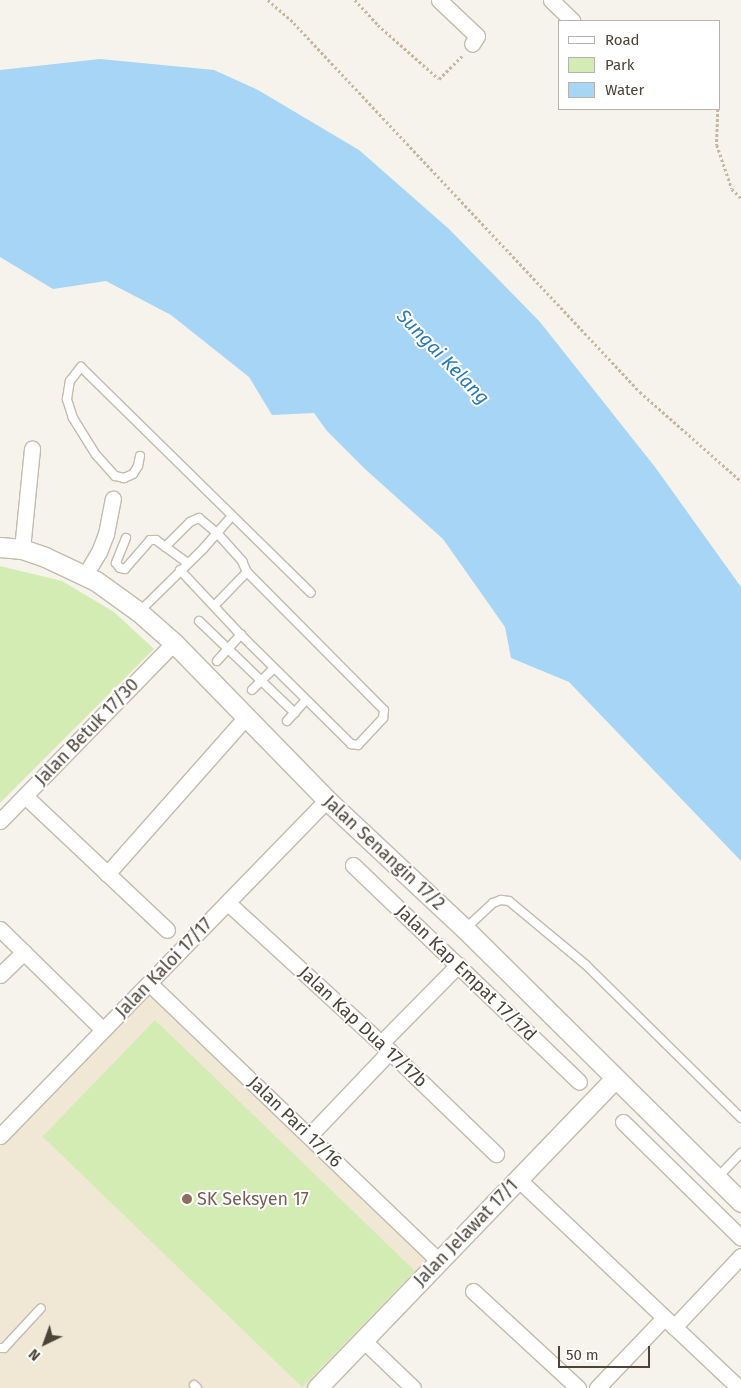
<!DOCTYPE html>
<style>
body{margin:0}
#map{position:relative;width:741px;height:1388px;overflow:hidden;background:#f6f3ec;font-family:"Fira Sans",sans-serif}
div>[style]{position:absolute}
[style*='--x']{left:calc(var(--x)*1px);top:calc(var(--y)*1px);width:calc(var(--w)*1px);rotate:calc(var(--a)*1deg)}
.education>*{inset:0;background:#f0e8d5}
.green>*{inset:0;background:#d3ecb3;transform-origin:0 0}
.water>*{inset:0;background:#a6d5f5}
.path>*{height:2.5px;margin-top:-1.25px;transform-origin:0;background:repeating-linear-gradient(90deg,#c5b79e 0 2.5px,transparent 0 5px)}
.roads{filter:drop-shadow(1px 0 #c3bbad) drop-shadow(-1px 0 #c3bbad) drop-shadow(0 1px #c3bbad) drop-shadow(0 -1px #c3bbad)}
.service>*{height:8px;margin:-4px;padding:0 4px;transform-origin:4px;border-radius:4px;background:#fff}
.minor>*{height:15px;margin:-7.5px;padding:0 7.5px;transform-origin:7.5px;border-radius:7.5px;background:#fff}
.tertiary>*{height:19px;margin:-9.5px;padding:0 9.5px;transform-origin:9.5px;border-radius:9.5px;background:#fff}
.dots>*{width:14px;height:14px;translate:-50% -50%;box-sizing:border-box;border:2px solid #fff;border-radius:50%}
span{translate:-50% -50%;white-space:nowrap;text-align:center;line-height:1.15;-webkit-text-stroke:4px #fff;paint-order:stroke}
.street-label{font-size:18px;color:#4c4438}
.education-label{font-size:18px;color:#785e54}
.left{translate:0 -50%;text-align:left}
.water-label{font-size:19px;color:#297bb6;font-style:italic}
.legend{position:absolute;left:558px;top:20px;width:162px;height:90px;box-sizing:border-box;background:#fff;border:1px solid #b7b4af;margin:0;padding:6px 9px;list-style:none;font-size:15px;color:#4c4438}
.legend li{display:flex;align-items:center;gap:10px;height:25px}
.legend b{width:25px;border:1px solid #b7b4af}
.north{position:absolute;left:20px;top:1318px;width:50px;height:50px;-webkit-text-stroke:4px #fff;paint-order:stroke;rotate:222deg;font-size:14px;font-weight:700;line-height:20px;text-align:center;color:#4c4438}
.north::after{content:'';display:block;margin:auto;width:18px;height:22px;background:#4c4438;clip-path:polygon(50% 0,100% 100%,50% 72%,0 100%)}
.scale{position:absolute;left:558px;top:1346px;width:92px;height:22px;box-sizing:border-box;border:2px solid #4c4438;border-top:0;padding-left:6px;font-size:15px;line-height:18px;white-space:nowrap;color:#4c4438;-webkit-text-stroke:4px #fff;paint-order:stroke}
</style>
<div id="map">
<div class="education">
<div style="clip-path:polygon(150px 984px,439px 1261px,317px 1388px,0 1388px,0 1136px)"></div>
</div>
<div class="green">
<div style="clip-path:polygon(0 566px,62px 581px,114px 612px,154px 649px,0 803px)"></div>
<div style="left:155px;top:1020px;width:361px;height:162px;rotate:44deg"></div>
</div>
<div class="water">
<div style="clip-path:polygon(100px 59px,214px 70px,258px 90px,359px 150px,449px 229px,540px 322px,655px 467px,741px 587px,741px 861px,569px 682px,511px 658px,505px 627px,443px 539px,365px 469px,327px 431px,314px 413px,272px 415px,249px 377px,171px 315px,106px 281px,53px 289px,0 257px,0 70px)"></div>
</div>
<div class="path">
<div style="--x:268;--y:0;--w:35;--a:41"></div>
<div style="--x:294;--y:23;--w:506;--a:46.84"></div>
<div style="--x:640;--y:392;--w:135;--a:41.4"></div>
<div style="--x:355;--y:0;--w:34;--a:47"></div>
<div style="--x:378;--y:25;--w:81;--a:41.5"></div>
<div style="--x:439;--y:79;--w:35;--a:-45"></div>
<div style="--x:718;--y:109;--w:36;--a:92"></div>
<div style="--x:717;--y:145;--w:46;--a:71.2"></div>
<div style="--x:732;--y:189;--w:13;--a:45"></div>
</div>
<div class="roads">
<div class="service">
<div style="--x:140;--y:456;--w:10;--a:101"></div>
<div style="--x:138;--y:466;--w:9;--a:122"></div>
<div style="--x:133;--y:474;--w:10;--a:156"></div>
<div style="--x:124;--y:478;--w:9;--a:-167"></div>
<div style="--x:115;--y:476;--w:28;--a:-132"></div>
<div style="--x:96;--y:455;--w:44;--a:-121.9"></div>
<div style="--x:73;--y:418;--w:20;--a:-108"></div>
<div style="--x:67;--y:399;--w:18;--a:-81"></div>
<div style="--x:70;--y:381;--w:18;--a:-52"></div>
<div style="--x:81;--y:367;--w:322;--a:44.5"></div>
<div style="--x:126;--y:538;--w:27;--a:112"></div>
<div style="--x:116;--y:563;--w:6;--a:51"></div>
<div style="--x:120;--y:568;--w:5;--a:11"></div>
<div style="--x:125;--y:569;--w:38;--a:-49"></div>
<div style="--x:150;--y:540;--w:6;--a:0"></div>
<div style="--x:156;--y:540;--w:39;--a:36"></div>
<div style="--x:165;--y:547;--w:35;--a:-45"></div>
<div style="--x:190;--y:522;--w:10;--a:-24"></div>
<div style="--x:199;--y:518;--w:23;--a:40"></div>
<div style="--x:217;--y:533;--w:38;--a:48"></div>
<div style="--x:242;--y:561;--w:12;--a:66"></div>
<div style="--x:247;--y:572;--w:47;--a:134.1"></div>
<div style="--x:180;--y:570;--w:83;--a:46.9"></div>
<div style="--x:237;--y:631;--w:161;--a:44.7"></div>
<div style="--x:351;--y:744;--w:7;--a:8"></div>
<div style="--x:358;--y:745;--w:37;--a:-47"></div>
<div style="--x:383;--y:718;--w:8;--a:-83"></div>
<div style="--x:384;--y:710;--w:194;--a:-134.8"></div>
<div style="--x:139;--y:612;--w:90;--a:-44.5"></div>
<div style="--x:203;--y:549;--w:43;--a:-48.8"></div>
<div style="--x:199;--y:621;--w:133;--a:43.8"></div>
<div style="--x:217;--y:661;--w:36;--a:-48"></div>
<div style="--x:252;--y:690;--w:31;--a:-45"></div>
<div style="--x:287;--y:721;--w:28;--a:-48"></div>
<div style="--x:465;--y:929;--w:38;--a:-43"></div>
<div style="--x:493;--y:903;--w:9;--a:-21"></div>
<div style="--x:501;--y:900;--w:8;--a:7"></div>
<div style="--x:509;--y:901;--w:100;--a:39.7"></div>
<div style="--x:586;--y:965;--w:218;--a:44.6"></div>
<div style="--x:717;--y:1178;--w:35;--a:-46"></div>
<div style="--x:0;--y:1348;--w:4;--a:0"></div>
<div style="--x:4;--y:1348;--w:54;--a:-47.2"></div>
<div style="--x:194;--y:1385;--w:4;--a:45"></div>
</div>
<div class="minor">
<div style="--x:439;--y:0;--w:52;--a:43.5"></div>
<div style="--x:477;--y:36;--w:9;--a:122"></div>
<div style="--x:551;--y:0;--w:30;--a:44"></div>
<div style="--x:22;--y:549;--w:101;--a:-84.3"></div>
<div style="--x:85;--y:575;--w:27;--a:-59"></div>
<div style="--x:99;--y:552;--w:19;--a:-69"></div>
<div style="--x:106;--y:534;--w:36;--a:-79"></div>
<div style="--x:25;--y:796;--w:195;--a:43.3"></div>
<div style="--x:0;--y:821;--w:249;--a:-45.7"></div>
<div style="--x:353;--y:865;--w:313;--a:43.8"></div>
<div style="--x:107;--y:874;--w:208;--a:-48.5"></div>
<div style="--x:228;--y:903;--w:207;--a:42.5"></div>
<div style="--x:381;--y:1043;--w:160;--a:44"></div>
<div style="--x:0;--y:929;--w:144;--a:44.4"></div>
<div style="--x:0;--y:975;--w:33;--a:-44"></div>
<div style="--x:150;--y:984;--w:400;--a:43.8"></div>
<div style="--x:381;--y:1043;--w:110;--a:-45.4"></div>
<div style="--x:623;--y:1122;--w:165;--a:44.5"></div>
<div style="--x:310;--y:1135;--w:116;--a:-46.4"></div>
<div style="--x:0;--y:1136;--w:469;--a:-45.8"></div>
<div style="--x:518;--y:1179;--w:304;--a:43.4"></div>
<div style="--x:473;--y:1291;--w:143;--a:42.7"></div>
<div style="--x:674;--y:1327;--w:98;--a:-46.7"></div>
<div style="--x:363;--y:1340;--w:69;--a:43.8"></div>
<div style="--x:597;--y:1388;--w:97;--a:-46.3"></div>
</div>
<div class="tertiary">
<div style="--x:0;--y:547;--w:22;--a:5"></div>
<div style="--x:22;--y:549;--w:24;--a:19"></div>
<div style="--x:45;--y:557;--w:56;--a:25.2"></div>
<div style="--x:96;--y:581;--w:53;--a:35.8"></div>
<div style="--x:139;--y:612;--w:47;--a:41.5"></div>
<div style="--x:174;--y:643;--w:219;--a:45.7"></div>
<div style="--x:327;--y:800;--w:189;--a:43.1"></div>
<div style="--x:465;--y:929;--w:388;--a:44.7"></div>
<div style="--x:317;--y:1388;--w:429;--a:-46.1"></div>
</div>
</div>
<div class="dots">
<div style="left:187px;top:1199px;background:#8d6e63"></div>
</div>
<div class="street-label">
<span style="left:87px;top:732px;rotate:-46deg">Jalan Betuk 17/30</span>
<span style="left:384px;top:853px;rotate:43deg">Jalan Senangin 17/2</span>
<span style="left:164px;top:968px;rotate:-46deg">Jalan Kaloi 17/17</span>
<span style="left:466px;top:973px;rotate:44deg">Jalan Kap Empat 17/17d</span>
<span style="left:363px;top:1027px;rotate:43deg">Jalan Kap Dua 17/17b</span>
<span style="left:295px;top:1122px;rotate:44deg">Jalan Pari 17/16</span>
<span style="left:466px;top:1233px;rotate:-46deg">Jalan Jelawat 17/1</span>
</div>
<div class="education-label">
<span class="left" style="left:197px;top:1199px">SK Seksyen 17</span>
</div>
<div class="water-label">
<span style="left:443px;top:357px;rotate:46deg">Sungai Kelang</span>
</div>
<ul class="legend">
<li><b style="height:6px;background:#fff"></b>Road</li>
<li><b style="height:14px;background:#d3ecb3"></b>Park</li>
<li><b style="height:14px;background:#a6d5f5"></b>Water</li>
</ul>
<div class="north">N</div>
<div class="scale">50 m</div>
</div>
